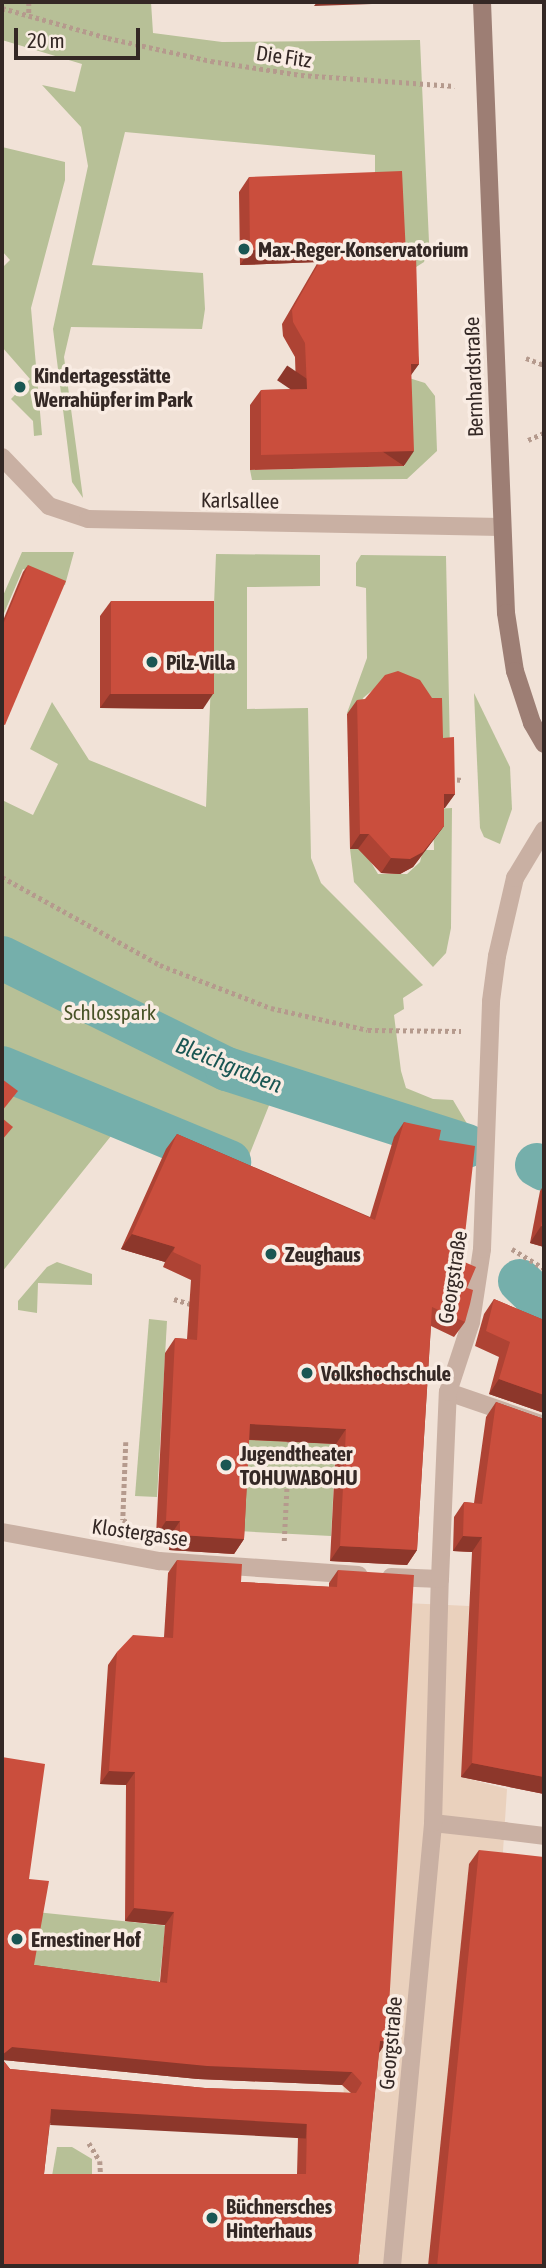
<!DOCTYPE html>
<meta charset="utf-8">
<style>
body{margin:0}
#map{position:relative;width:546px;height:2268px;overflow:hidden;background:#f1e2d7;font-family:"Asap Condensed",sans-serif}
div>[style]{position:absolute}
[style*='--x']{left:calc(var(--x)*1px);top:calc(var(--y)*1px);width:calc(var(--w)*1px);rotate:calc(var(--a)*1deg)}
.green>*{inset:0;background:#b7c097;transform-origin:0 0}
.plaza>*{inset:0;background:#ead1bd}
.canal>*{height:44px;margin:-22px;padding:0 22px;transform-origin:22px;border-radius:22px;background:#75afab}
.path>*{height:4.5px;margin-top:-2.25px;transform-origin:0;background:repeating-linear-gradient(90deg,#b59a8d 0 3.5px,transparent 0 7px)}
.pedestrian>*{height:18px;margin:-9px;padding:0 9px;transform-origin:9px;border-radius:9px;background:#c9b0a3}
.minor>*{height:18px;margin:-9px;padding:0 9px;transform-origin:9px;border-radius:9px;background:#c9b0a3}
.secondary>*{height:18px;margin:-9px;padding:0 9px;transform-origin:9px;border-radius:9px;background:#9d7e74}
.wall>*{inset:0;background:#ae4334}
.shaded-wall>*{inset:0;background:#8d372b;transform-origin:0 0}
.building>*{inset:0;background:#ca4e3d;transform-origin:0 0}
.dots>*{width:19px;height:19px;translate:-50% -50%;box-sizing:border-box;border:4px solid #f9ece3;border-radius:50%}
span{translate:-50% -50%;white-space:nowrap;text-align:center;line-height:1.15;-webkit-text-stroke:7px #f9ece3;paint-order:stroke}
.street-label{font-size:21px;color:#342825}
.poi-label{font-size:21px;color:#342825;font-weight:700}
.left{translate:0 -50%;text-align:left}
.park-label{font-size:21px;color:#485328}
.water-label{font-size:23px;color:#1a5653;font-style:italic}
.frame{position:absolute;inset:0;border:4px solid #342825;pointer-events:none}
.scale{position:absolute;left:14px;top:28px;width:126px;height:32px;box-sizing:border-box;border:4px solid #342825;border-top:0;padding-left:9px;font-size:21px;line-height:24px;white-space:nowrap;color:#342825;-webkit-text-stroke:5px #f9ece3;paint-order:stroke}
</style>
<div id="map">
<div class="green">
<div style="clip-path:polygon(2px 2px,151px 2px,153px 33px,222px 42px,420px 40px,429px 242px,424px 262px,413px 269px,405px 270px,375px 185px,375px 155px,125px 132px,92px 265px,203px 273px,205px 309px,202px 329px,71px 327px,64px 357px,83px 498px,72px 482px,53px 329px,88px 166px,81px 127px,42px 85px,75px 92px,82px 64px,2px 40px)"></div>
<div style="clip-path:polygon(2px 147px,65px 162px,65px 180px,31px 308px,42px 435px,34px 436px,33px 421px,11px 399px,30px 379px,2px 347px,2px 268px,10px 260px,2px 251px)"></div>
<div style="clip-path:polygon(409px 378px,425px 383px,435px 396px,437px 451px,407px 479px,252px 480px,250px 470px,405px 466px,402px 380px)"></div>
<div style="clip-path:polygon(22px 552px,74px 552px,65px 585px,23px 569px,2px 618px,2px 598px)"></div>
<div style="clip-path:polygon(216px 554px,320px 555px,320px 586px,247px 587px,247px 709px,308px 708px,311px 858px,321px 883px,423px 985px,403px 998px,404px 1009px,394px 1015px,401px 1071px,406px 1088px,433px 1099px,453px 1100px,469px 1127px,468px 1135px,280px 1078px,248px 1158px,216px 1145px,206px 1167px,115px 1131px,2px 1272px,2px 800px,33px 815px,58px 764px,30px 749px,52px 702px,89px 760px,206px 807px)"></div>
<div style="clip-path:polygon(361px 555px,446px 556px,450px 751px,374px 689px,363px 698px,359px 713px,347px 713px,367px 658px,366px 588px,356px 586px,356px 563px)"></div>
<div style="clip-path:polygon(474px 693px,510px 767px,512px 809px,500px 844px,484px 837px,480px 828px)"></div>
<div style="clip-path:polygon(452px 808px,451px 928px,446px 953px,433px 967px,354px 882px,350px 849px,363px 849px,378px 874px,407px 874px,420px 862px,423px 850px,434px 850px,433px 809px)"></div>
<div style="clip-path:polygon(57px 1262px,92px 1274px,92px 1285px,38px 1283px,37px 1313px,18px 1310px,18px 1301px,47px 1267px)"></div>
<div style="clip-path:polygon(149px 1319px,167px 1321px,157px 1497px,135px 1496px)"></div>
<div style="left:239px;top:1439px;width:97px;height:92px;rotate:3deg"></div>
<div style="left:36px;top:1912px;width:130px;height:66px;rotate:6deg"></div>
<div style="clip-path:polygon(57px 2147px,72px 2147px,92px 2159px,92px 2187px,52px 2176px)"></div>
</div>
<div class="plaza">
<div style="clip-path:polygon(405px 1603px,469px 1606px,462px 1777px,507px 1789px,502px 1867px,469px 1865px,430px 2266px,351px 2266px,342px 2053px)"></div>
</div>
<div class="canal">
<div style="--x:2;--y:958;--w:251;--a:26.3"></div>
<div style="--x:227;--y:1069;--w:252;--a:17.8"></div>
<div style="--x:2;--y:1068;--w:246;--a:22.5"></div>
<div style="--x:537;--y:1165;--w:8;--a:30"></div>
<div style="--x:520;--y:1281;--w:33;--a:44"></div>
</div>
<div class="path">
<div style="--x:29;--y:2;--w:14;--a:90"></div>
<div style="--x:2;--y:8;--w:110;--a:15.8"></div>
<div style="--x:108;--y:38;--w:106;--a:12.6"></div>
<div style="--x:211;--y:61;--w:91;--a:8.8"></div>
<div style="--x:301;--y:75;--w:154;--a:4.1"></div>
<div style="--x:526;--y:358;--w:19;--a:21"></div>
<div style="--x:528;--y:440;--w:17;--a:-24"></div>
<div style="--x:450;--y:779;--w:13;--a:4"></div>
<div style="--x:2;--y:877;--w:181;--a:29.1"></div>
<div style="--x:160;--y:965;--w:119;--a:21.2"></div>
<div style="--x:271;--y:1008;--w:99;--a:12.8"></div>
<div style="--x:368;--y:1030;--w:93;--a:0.6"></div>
<div style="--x:512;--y:1249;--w:37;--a:31"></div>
<div style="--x:174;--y:1299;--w:21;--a:17"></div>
<div style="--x:126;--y:1442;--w:78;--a:92.2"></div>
<div style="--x:123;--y:1520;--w:5;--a:22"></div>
<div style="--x:284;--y:1541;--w:100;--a:-87.1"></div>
<div style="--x:89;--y:2143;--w:21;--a:59"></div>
<div style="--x:100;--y:2161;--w:17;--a:87"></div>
</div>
<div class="pedestrian">
<div style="--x:433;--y:1823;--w:71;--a:6.4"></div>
<div style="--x:392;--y:2266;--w:445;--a:-84.7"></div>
<div style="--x:433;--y:1823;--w:244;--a:-88.4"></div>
</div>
<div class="minor">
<div style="--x:2;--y:457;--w:68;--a:46.2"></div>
<div style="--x:49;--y:506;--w:41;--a:18.4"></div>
<div style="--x:88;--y:519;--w:413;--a:1.1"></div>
<div style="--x:448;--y:1392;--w:102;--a:19"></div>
<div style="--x:2;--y:1532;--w:160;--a:10.5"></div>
<div style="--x:159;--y:1561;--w:200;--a:4"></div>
<div style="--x:391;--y:1577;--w:49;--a:2.3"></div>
<div style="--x:440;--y:1579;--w:187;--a:-87.6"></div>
<div style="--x:448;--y:1392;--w:74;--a:-71.8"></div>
<div style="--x:471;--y:1322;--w:74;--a:-81.4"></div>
<div style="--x:482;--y:1249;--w:248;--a:-87.9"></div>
<div style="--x:491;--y:1001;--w:45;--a:-82.4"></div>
<div style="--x:497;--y:956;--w:80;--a:-77"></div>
<div style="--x:515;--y:878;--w:56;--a:-58.9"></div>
<div style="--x:504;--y:1831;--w:40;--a:7.1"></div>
</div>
<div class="secondary">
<div style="--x:482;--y:2;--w:611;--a:87.75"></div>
<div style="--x:506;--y:613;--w:59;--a:81.2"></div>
<div style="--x:515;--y:671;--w:55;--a:71.9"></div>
<div style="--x:532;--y:723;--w:24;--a:60"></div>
</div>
<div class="wall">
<div style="clip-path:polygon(249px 177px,406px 255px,419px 364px,411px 374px,404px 466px,250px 470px,250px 405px,261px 390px,296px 389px,295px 357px,283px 336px,282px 324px,318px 262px,240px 265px,239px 192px)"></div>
<div style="clip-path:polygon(28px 565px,2px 730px,2px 623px,23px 572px)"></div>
<div style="clip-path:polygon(111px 601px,203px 709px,100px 708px,100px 616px)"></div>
<div style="clip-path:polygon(432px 698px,443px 738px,455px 794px,444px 808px,444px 826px,413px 867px,400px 874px,381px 873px,358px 849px,350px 849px,347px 714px,357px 700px)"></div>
<div style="clip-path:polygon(404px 1122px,439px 1140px,467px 1288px,465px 1322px,454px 1337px,431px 1326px,417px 1550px,407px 1565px,330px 1561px,336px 1444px,249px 1440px,244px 1539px,234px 1554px,169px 1550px,170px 1536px,156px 1536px,165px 1353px,175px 1338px,187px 1339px,191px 1280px,163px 1267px,165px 1262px,121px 1249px,166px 1149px,177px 1134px,370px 1217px,394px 1137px)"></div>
<div style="clip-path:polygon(544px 1185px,544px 1247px,530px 1243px,540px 1191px)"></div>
<div style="clip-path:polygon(494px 1299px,544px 1320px,544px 1413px,489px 1394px,499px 1357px,475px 1346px,484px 1314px)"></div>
<div style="clip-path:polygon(496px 1402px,544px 1419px,544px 1794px,461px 1777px,472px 1552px,453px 1551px,454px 1517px,464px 1502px,474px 1503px,486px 1417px)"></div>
<div style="clip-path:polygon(evenodd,177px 1560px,241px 1582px,329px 1587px,329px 1583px,338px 1570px,387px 2041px,379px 2053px,358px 2266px,2px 2266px,2px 1757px,29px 1879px,34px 1965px,160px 1982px,165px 1925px,125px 1921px,126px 1785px,100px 1784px,108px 1665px,117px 1652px,164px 1637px,168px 1573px,177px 1560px,3px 2060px,198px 2079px,342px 2085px,351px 2093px,205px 2088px,10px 2069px,3px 2060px,177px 1560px,50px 2123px,298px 2137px,297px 2174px,44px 2174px,50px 2123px)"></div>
<div style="clip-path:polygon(479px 1850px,544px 2266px,428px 2266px,469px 1864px)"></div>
</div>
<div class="shaded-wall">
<div style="clip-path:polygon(317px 2px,401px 2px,401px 3px,314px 6px)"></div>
<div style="clip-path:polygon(328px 247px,318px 262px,240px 265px,250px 250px)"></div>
<div style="clip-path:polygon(411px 364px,419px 364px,409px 378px)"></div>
<div style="left:414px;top:451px;width:18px;height:153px;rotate:124deg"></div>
<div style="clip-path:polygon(110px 694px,213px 694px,203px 709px,100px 708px)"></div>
<div style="clip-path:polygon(444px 794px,455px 794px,445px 808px,433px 809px)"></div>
<div style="clip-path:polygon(444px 826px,413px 867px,400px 874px,381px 873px,391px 858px)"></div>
<div style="clip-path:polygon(360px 834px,369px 834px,358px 849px,350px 849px)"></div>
<div style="clip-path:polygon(541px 1226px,544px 1227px,544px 1247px,530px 1243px)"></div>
<div style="clip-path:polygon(132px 1234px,175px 1247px,165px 1262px,121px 1249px)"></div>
<div style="clip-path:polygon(499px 1379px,544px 1395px,544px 1413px,489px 1394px)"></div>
<div style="clip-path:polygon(250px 1424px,346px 1429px,336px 1444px,239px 1439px)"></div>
<div style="clip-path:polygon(166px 1521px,180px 1521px,170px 1536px,156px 1536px)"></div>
<div style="clip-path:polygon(180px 1535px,244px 1539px,234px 1554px,169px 1550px)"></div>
<div style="clip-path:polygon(463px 1536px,482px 1537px,472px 1552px,453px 1551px)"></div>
<div style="clip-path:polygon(340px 1546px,417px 1550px,407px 1565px,330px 1561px)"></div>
<div style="clip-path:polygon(472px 1763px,544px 1777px,544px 1794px,461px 1777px)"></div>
<div style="clip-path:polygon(109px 1771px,135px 1772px,126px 1785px,100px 1784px)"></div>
<div style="clip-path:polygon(134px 1908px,174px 1912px,165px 1925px,125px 1921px)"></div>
<div style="clip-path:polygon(380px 2041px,387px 2041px,378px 2054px)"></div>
<div style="clip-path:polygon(12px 2047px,352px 2072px,342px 2085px,198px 2079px,3px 2060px,2px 2061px,2px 2055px)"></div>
<div style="left:51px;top:2109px;width:256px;height:16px;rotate:3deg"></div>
</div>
<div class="building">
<div style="clip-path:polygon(402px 171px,406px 255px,416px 255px,419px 364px,411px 364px,414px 451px,261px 455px,261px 390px,307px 389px,305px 343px,293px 322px,292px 310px,328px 247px,250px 250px,249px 177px)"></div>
<div style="clip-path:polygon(28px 565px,66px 581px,5px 725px,2px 724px,2px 627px)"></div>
<div style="left:111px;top:601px;width:103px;height:93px"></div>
<div style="clip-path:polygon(398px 671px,420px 680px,432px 698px,442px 698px,443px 738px,454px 737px,455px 794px,444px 794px,444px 826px,423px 852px,410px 859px,391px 858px,369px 834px,360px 834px,357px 700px,365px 699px,385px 675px)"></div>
<div style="clip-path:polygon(2px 1079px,18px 1091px,2px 1111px)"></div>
<div style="clip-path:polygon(2px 1118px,13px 1127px,2px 1140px)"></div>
<div style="clip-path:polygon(404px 1122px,441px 1130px,439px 1140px,475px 1146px,462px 1261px,476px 1267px,467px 1288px,473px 1290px,470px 1304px,465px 1322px,432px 1307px,417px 1550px,340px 1546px,346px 1429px,250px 1424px,244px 1539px,180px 1535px,180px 1521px,166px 1521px,175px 1338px,197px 1340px,201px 1265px,173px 1252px,175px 1247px,132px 1234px,177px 1134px,375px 1220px)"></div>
<div style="clip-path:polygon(544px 1212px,544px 1227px,541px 1226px)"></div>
<div style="clip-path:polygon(494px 1299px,544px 1320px,544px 1395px,499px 1379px,510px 1342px,486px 1331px)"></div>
<div style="clip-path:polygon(496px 1402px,544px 1419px,544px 1777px,472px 1763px,482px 1537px,463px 1536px,464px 1502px,482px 1504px)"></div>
<div style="clip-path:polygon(evenodd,177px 1560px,242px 1564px,241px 1582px,337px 1587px,338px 1570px,414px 1575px,387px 2041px,380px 2041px,358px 2266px,2px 2266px,2px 2059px,10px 2069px,205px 2088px,356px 2093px,362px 2083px,352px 2072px,207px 2066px,12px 2047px,2px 2055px,2px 1757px,45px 1764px,29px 1879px,49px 1881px,34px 1965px,167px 1983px,174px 1912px,134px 1908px,135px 1772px,109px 1771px,117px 1652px,133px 1635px,173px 1638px,177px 1560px,51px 2109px,307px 2124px,306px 2174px,44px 2174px,51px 2109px)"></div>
<div style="clip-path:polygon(479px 1850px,544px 1857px,544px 2109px,542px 2109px,544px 2110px,544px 2266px,437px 2266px)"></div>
</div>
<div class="dots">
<div style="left:244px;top:249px;background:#1a5653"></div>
<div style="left:20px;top:387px;background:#1a5653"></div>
<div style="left:152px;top:662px;background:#1a5653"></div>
<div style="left:271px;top:1254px;background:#1a5653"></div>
<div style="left:307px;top:1373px;background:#1a5653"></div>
<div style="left:226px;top:1465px;background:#1a5653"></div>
<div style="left:17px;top:1939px;background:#1a5653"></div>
<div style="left:212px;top:2218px;background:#1a5653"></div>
</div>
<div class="street-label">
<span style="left:284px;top:56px;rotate:8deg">Die Fitz</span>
<span style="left:473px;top:377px;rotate:-92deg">Bernhardstraße</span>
<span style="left:240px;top:500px;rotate:1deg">Karlsallee</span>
<span style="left:452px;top:1277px;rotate:-81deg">Georgstraße</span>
<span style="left:140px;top:1532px;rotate:8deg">Klostergasse</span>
<span style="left:390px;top:2043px;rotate:-85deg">Georgstraße</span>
</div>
<div class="poi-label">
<span class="left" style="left:258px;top:249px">Max-Reger-Konservatorium</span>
<span class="left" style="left:34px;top:387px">Kindertagesstätte<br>Werrahüpfer im Park</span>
<span class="left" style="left:166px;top:662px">Pilz-Villa</span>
<span class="left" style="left:285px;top:1254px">Zeughaus</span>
<span class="left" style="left:321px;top:1373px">Volkshochschule</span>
<span class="left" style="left:240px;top:1465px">Jugendtheater<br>TOHUWABOHU</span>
<span class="left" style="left:31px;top:1939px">Ernestiner Hof</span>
<span class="left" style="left:226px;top:2218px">Büchnersches<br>Hinterhaus</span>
</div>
<div class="park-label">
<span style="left:110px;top:1012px">Schlosspark</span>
</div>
<div class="water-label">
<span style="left:229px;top:1065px;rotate:22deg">Bleichgraben</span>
</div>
<div class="frame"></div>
<div class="scale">20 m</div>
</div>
